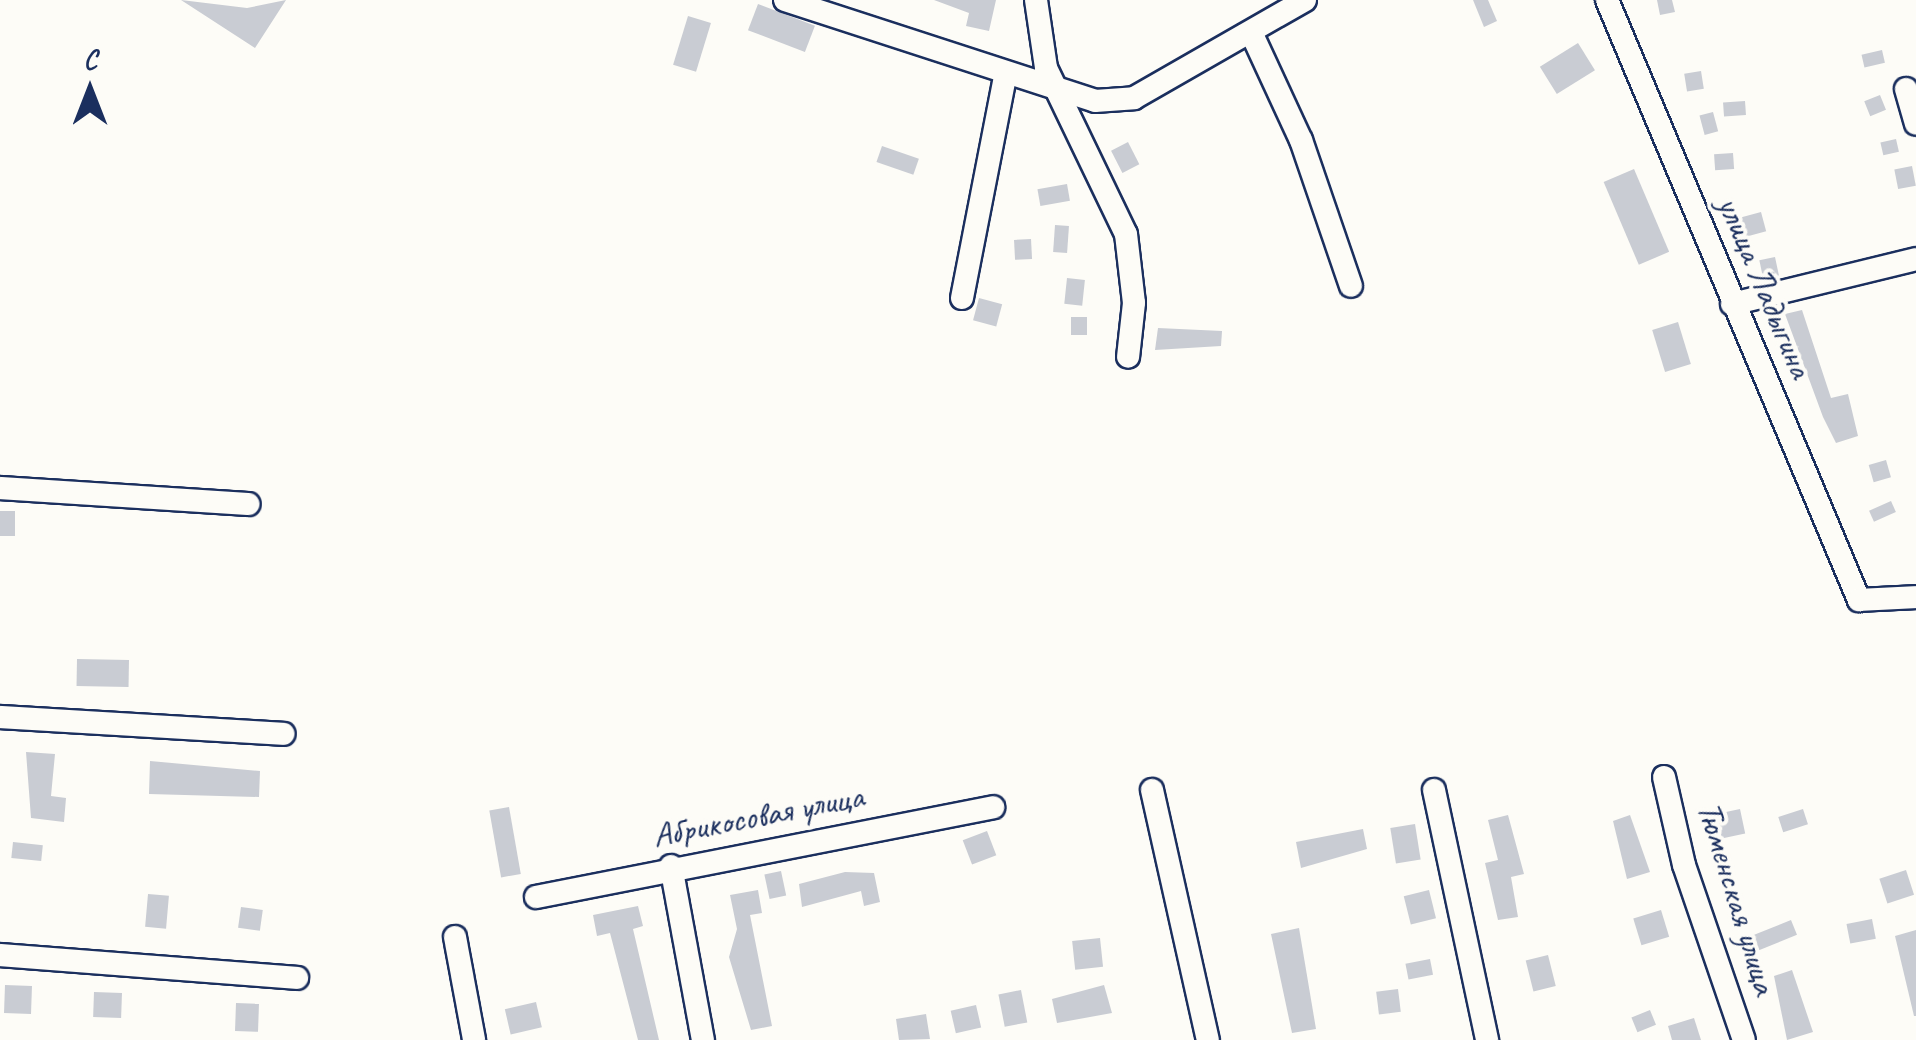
<!DOCTYPE html>
<meta charset="utf-8">
<style>
body{margin:0}
#map{position:relative;width:1916px;height:1040px;overflow:hidden;background:#fdfcf7;font-family:Caveat,sans-serif}
div>[style]{position:absolute}
[style*='--x']{left:calc(var(--x)*1px);top:calc(var(--y)*1px);width:calc(var(--w)*1px);rotate:calc(var(--a)*1deg)}
.building>*{inset:0;background:#c9ccd3;transform-origin:0 0}
.roads{filter:drop-shadow(2px 0 #1b2f5e) drop-shadow(-2px 0 #1b2f5e) drop-shadow(0 2px #1b2f5e) drop-shadow(0 -2px #1b2f5e)}
.minor>*{height:22px;margin:-11px;padding:0 11px;transform-origin:11px;border-radius:11px;background:#fdfcf7}
span{translate:-50% -50%;white-space:nowrap;text-align:center;line-height:1.15;-webkit-text-stroke:8px #fdfcf7;paint-order:stroke}
.street-label{font-size:35px;color:#1b2f5e}
.north{position:absolute;left:40px;top:40px;width:100px;height:100px;-webkit-text-stroke:8px #fdfcf7;paint-order:stroke;rotate:0deg;font-size:28px;font-weight:700;line-height:40px;text-align:center;color:#1b2f5e}
.north::after{content:'';display:block;margin:auto;width:35px;height:45px;background:#1b2f5e;clip-path:polygon(50% 0,100% 100%,50% 72%,0 100%)}
</style>
<div id="map">
<div class="building">
<div style="clip-path:polygon(181px 0,247px 8px,286px 0,255px 48px)"></div>
<div style="clip-path:polygon(934px 0,996px 0,989px 31px,966px 26px,969px 13px)"></div>
<div style="clip-path:polygon(1473px 0,1488px 0,1497px 21px,1484px 27px)"></div>
<div style="clip-path:polygon(1657px 0,1672px 0,1675px 12px,1660px 15px)"></div>
<div style="left:758px;top:4px;width:61px;height:28px;rotate:21deg"></div>
<div style="left:688px;top:16px;width:24px;height:51px;rotate:17deg"></div>
<div style="left:1578px;top:43px;width:32px;height:45px;rotate:58deg"></div>
<div style="left:1882px;top:50px;width:13px;height:21px;rotate:77deg"></div>
<div style="left:1701px;top:71px;width:18px;height:17px;rotate:81deg"></div>
<div style="left:1880px;top:95px;width:16px;height:17px;rotate:68deg"></div>
<div style="left:1745px;top:101px;width:14px;height:22px;rotate:86deg"></div>
<div style="left:1713px;top:112px;width:20px;height:14px;rotate:75deg"></div>
<div style="left:1896px;top:139px;width:13px;height:16px;rotate:77deg"></div>
<div style="left:1128px;top:142px;width:25px;height:19px;rotate:63deg"></div>
<div style="left:882px;top:146px;width:39px;height:17px;rotate:19deg"></div>
<div style="left:1733px;top:153px;width:16px;height:19px;rotate:86deg"></div>
<div style="left:1912px;top:166px;width:20px;height:18px;rotate:79deg"></div>
<div style="left:1634px;top:169px;width:90px;height:33px;rotate:67deg"></div>
<div style="left:1067px;top:184px;width:17px;height:30px;rotate:80deg"></div>
<div style="left:1761px;top:212px;width:20px;height:22px;rotate:75deg"></div>
<div style="left:1055px;top:225px;width:14px;height:27px;rotate:4deg"></div>
<div style="left:1031px;top:239px;width:20px;height:17px;rotate:87deg"></div>
<div style="left:1775px;top:257px;width:19px;height:16px;rotate:78deg"></div>
<div style="left:1067px;top:278px;width:18px;height:26px;rotate:6deg"></div>
<div style="left:979px;top:298px;width:24px;height:23px;rotate:15deg"></div>
<div style="clip-path:polygon(1802px 310px,1831px 398px,1848px 394px,1858px 436px,1836px 443px,1823px 417px,1785px 314px)"></div>
<div style="left:1071px;top:317px;width:16px;height:18px"></div>
<div style="left:1678px;top:322px;width:44px;height:27px;rotate:73deg"></div>
<div style="clip-path:polygon(1158px 328px,1222px 331px,1221px 346px,1155px 350px)"></div>
<div style="left:1886px;top:460px;width:18px;height:18px;rotate:74deg"></div>
<div style="left:1891px;top:501px;width:12px;height:24px;rotate:66deg"></div>
<div style="left:0;top:511px;width:15px;height:25px"></div>
<div style="left:77px;top:659px;width:52px;height:27px;rotate:1deg"></div>
<div style="clip-path:polygon(26px 752px,55px 754px,51px 796px,66px 798px,64px 822px,31px 818px)"></div>
<div style="clip-path:polygon(150px 761px,260px 771px,259px 797px,149px 794px)"></div>
<div style="left:509px;top:807px;width:68px;height:20px;rotate:80deg"></div>
<div style="left:1740px;top:809px;width:25px;height:24px;rotate:78deg"></div>
<div style="left:1803px;top:809px;width:16px;height:26px;rotate:72deg"></div>
<div style="clip-path:polygon(1508px 815px,1524px 874px,1511px 877px,1518px 917px,1498px 920px,1485px 863px,1498px 860px,1488px 820px)"></div>
<div style="clip-path:polygon(1630px 815px,1650px 872px,1627px 879px,1613px 821px)"></div>
<div style="left:1415px;top:824px;width:36px;height:25px;rotate:81deg"></div>
<div style="clip-path:polygon(1363px 829px,1367px 849px,1301px 868px,1296px 842px)"></div>
<div style="left:987px;top:831px;width:26px;height:26px;rotate:69deg"></div>
<div style="left:13px;top:842px;width:30px;height:16px;rotate:6deg"></div>
<div style="left:1906px;top:870px;width:26px;height:28px;rotate:72deg"></div>
<div style="left:781px;top:871px;width:25px;height:17px;rotate:78deg"></div>
<div style="clip-path:polygon(845px 872px,874px 873px,880px 902px,864px 906px,861px 891px,802px 907px,799px 884px)"></div>
<div style="clip-path:polygon(758px 890px,762px 913px,750px 915px,772px 1026px,751px 1030px,729px 957px,737px 929px,730px 895px)"></div>
<div style="left:1429px;top:890px;width:29px;height:26px;rotate:76deg"></div>
<div style="left:148px;top:894px;width:21px;height:33px;rotate:5deg"></div>
<div style="clip-path:polygon(638px 906px,643px 926px,633px 929px,659px 1040px,638px 1040px,610px 933px,597px 936px,593px 915px)"></div>
<div style="left:241px;top:907px;width:22px;height:21px;rotate:8deg"></div>
<div style="left:1661px;top:910px;width:28px;height:29px;rotate:73deg"></div>
<div style="left:1872px;top:919px;width:20px;height:26px;rotate:79deg"></div>
<div style="left:1791px;top:920px;width:16px;height:41px;rotate:68deg"></div>
<div style="clip-path:polygon(1299px 928px,1316px 1029px,1292px 1033px,1271px 934px)"></div>
<div style="clip-path:polygon(1916px 930px,1916px 1016px,1914px 1016px,1895px 936px)"></div>
<div style="left:1100px;top:938px;width:29px;height:28px;rotate:84deg"></div>
<div style="left:1548px;top:955px;width:32px;height:23px;rotate:76deg"></div>
<div style="left:1430px;top:959px;width:16px;height:25px;rotate:79deg"></div>
<div style="clip-path:polygon(1792px 970px,1813px 1032px,1787px 1040px,1774px 976px)"></div>
<div style="left:5px;top:985px;width:27px;height:28px;rotate:2deg"></div>
<div style="clip-path:polygon(1104px 985px,1112px 1013px,1057px 1023px,1052px 999px)"></div>
<div style="left:1398px;top:989px;width:23px;height:22px;rotate:83deg"></div>
<div style="left:1021px;top:990px;width:33px;height:23px;rotate:79deg"></div>
<div style="left:94px;top:992px;width:28px;height:25px;rotate:2deg"></div>
<div style="left:536px;top:1002px;width:26px;height:32px;rotate:77deg"></div>
<div style="left:236px;top:1003px;width:23px;height:28px;rotate:2deg"></div>
<div style="left:976px;top:1005px;width:23px;height:26px;rotate:77deg"></div>
<div style="left:1650px;top:1010px;width:16px;height:20px;rotate:68deg"></div>
<div style="clip-path:polygon(926px 1014px,930px 1039px,899px 1040px,896px 1019px)"></div>
<div style="clip-path:polygon(1694px 1018px,1701px 1040px,1672px 1040px,1668px 1026px)"></div>
</div>
<div class="roads">
<div class="minor">
<div style="--x:785;--y:0;--w:326;--a:18"></div>
<div style="--x:1095;--y:101;--w:39;--a:-4"></div>
<div style="--x:1134;--y:98;--w:197;--a:-29.8"></div>
<div style="--x:1036;--y:0;--w:69;--a:81.6"></div>
<div style="--x:1046;--y:68;--w:184;--a:64.3"></div>
<div style="--x:1126;--y:234;--w:69;--a:83.4"></div>
<div style="--x:1134;--y:303;--w:54;--a:96.3"></div>
<div style="--x:1607;--y:0;--w:651;--a:67.22"></div>
<div style="--x:1859;--y:600;--w:57;--a:-3"></div>
<div style="--x:1251;--y:32;--w:119;--a:65.2"></div>
<div style="--x:1301;--y:140;--w:154;--a:71.1"></div>
<div style="--x:1906;--y:89;--w:36;--a:74"></div>
<div style="--x:962;--y:298;--w:225;--a:-79"></div>
<div style="--x:1732;--y:304;--w:189;--a:-13.7"></div>
<div style="--x:0;--y:488;--w:249;--a:3.7"></div>
<div style="--x:0;--y:717;--w:284;--a:3.4"></div>
<div style="--x:1664;--y:777;--w:90;--a:77.2"></div>
<div style="--x:1684;--y:865;--w:185;--a:71.1"></div>
<div style="--x:1152;--y:790;--w:256;--a:77.4"></div>
<div style="--x:1434;--y:790;--w:256;--a:78"></div>
<div style="--x:671;--y:866;--w:177;--a:79.6"></div>
<div style="--x:536;--y:897;--w:466;--a:-11.1"></div>
<div style="--x:455;--y:937;--w:105;--a:79.5"></div>
<div style="--x:0;--y:955;--w:298;--a:4.4"></div>
</div>
</div>
<div class="street-label">
<span style="left:1765px;top:287px;rotate:67deg">улица Ладыгина</span>
<span style="left:758px;top:816px;rotate:-11deg">Абрикосовая улица</span>
<span style="left:1737px;top:898px;rotate:73deg">Тюменская улица</span>
</div>
<div class="north">С</div>
</div>
